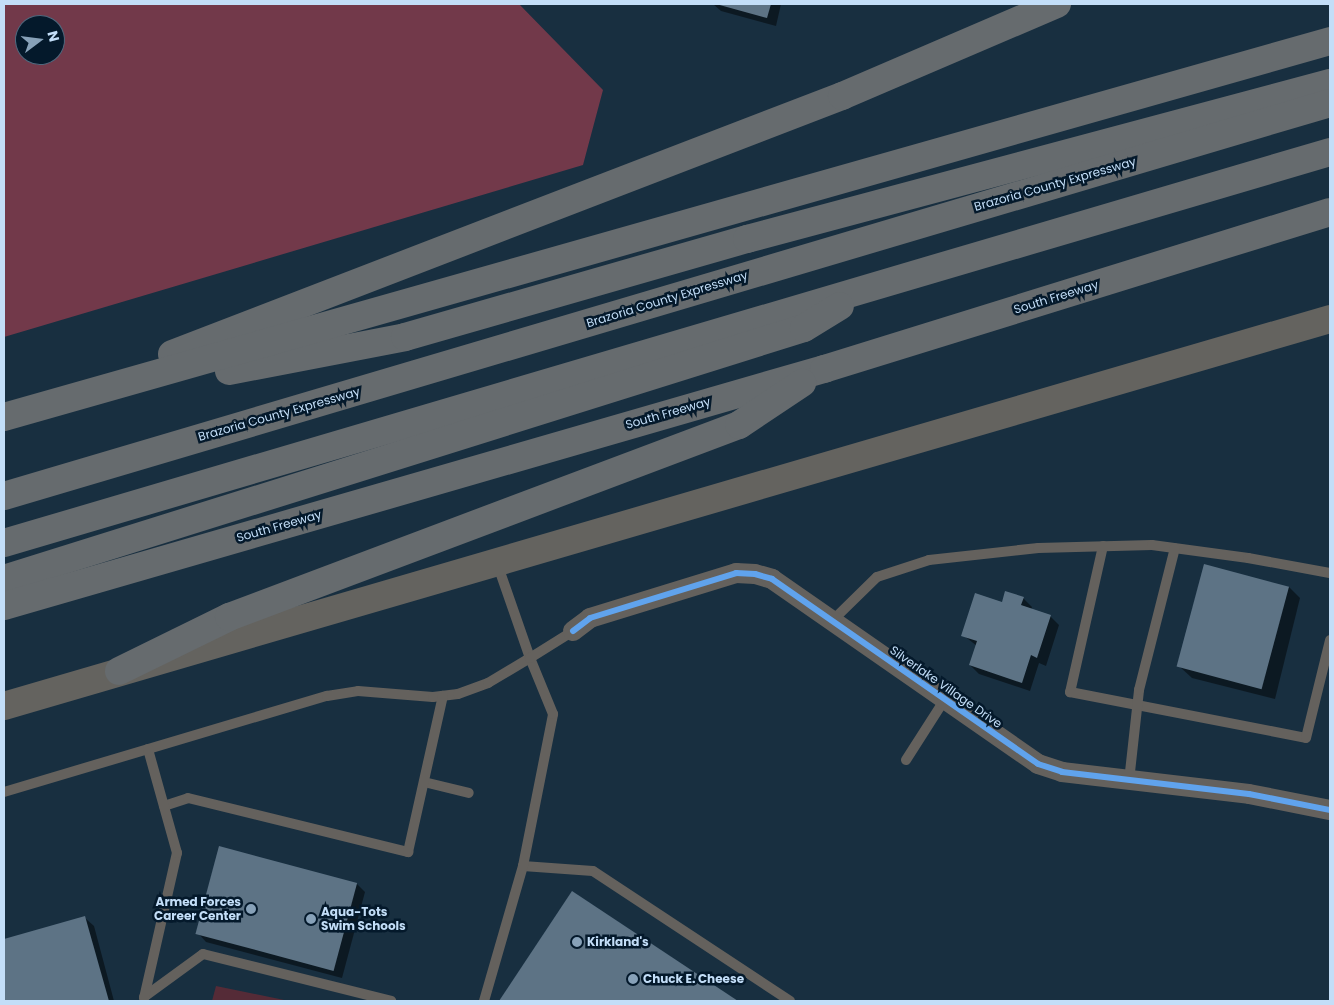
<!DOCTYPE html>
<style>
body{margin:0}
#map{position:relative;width:1334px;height:1005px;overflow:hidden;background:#182f40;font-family:Poppins,sans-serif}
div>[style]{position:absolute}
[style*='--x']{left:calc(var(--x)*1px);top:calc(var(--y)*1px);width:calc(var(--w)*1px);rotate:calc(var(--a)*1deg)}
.green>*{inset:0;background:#552b37}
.forest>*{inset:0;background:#72394a}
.shadow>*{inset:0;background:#0007}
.building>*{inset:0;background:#5d7385;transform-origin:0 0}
.lane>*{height:10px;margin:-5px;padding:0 5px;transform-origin:5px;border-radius:5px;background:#64615d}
.street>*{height:20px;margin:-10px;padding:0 10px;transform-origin:10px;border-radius:10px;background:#64615d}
.secondary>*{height:28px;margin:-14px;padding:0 14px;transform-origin:14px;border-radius:14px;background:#64635f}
.highway>*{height:28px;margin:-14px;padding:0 14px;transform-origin:14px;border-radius:14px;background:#666b6e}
.cycleway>*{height:6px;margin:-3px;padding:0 3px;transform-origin:3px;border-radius:3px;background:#60a3ed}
.dots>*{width:14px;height:14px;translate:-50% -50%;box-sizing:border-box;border:2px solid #04192b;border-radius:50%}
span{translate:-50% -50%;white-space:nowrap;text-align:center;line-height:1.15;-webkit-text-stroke:5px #04192b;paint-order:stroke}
.street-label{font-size:12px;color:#c3def8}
.poi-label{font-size:12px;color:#c3def8;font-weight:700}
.right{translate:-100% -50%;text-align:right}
.left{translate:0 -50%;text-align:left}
.frame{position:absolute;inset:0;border:5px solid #c3def8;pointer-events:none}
.north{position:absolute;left:15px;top:15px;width:50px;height:50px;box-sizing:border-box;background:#04192b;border:1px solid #50687d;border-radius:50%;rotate:75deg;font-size:14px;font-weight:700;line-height:20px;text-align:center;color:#c3def8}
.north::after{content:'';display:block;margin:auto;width:18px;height:22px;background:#87a1b8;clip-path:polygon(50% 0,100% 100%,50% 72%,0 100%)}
</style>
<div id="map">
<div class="green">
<div style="clip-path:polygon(216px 986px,289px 1001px,212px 1001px)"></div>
</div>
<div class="forest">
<div style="clip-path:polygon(evenodd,4px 4px,519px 4px,603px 90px,583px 165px,4px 337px,4px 4px,25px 25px,55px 25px,55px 55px,25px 55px,25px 25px)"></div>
</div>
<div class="shadow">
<div style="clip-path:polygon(713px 4px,781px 4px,776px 26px,721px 11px)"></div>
<div style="clip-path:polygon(1289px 587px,1300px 598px,1275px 699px,1192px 678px,1180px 667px)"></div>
<div style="clip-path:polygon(1023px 598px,1032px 607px,1031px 610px,1050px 616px,1059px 625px,1046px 666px,1039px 663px,1030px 691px,979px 674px,970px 665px,977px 646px,963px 635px,1003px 603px)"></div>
<div style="clip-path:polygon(356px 883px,365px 892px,342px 978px,206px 942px,198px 933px)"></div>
<div style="clip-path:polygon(572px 893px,736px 1001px,501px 1001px)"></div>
<div style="clip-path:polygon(85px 918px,94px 926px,114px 1001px,4px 1001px,4px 940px)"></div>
</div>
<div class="building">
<div style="clip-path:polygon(716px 4px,771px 4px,767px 18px)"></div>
<div style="left:1204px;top:564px;width:88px;height:106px;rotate:15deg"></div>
<div style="clip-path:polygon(1005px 591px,1024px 597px,1021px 605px,1051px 615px,1037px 658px,1031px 655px,1022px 683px,969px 665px,977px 641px,961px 636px,975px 593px,1002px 602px)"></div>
<div style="left:219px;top:846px;width:143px;height:91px;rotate:15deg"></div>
<div style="clip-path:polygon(572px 891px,738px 1001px,499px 1001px)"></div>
<div style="clip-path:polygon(85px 916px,109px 1001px,4px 1001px,4px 939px)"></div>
</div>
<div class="lane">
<div style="--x:1103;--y:546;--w:150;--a:102.7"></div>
<div style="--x:1070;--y:692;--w:240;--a:11"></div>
<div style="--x:1306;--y:738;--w:101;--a:-76.2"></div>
<div style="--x:832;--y:621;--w:63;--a:-44.4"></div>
<div style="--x:877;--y:577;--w:55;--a:-18.1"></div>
<div style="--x:929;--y:560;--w:110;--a:-6.3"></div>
<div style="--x:1038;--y:548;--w:114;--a:-1.5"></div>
<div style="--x:1152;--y:545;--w:97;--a:7.7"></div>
<div style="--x:1248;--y:558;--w:83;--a:10.4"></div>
<div style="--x:906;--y:760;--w:72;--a:-57.4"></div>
<div style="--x:1129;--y:781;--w:92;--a:-83.7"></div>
<div style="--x:1139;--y:690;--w:146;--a:-75.8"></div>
<div style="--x:424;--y:782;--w:46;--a:13.7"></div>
<div style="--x:4;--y:792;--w:337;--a:-16.6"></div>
<div style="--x:327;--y:696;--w:31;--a:-9"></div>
<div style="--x:358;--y:691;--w:75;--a:4.6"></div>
<div style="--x:433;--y:697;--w:25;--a:-7"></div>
<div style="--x:458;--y:694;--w:32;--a:-20"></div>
<div style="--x:488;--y:683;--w:49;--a:-30.8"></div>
<div style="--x:530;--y:658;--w:101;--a:-109.2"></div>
<div style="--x:164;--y:806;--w:25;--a:-18"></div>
<div style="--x:188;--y:798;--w:227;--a:13.8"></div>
<div style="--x:408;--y:852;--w:160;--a:-77.4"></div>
<div style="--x:523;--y:866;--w:70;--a:4.1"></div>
<div style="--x:593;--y:871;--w:236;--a:33.4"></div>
<div style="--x:144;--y:997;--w:73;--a:-36.1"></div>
<div style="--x:203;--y:954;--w:194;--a:14"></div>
<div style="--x:144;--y:998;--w:149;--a:-77.2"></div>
<div style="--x:177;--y:853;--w:108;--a:-105.6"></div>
<div style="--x:484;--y:1001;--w:141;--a:-73.9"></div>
<div style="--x:523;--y:866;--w:155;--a:-78.8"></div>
<div style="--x:553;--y:714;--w:61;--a:-112.3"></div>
<div style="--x:530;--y:658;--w:51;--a:-32.1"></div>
</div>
<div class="street">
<div style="--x:573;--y:631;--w:21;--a:-37"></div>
<div style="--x:590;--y:618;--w:153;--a:-17.1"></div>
<div style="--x:736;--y:573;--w:19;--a:3"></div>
<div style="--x:755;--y:574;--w:18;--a:16"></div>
<div style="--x:772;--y:579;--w:324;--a:34.8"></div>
<div style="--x:1038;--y:764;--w:25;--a:18"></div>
<div style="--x:1062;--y:772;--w:188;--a:6.7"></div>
<div style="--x:1249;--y:794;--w:83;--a:11.2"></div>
</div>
<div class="secondary">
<div style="--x:4;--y:706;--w:1381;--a:-16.27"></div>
</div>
<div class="highway">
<div style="--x:172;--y:354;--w:718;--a:-21.06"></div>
<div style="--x:842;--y:96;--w:234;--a:-23.2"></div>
<div style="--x:229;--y:371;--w:179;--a:-10.9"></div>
<div style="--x:405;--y:337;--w:356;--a:-16"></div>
<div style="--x:747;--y:239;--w:604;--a:-14.98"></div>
<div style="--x:4;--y:417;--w:1378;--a:-15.83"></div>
<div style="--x:4;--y:496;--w:1383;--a:-16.51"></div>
<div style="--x:4;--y:543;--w:1382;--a:-16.43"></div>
<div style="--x:4;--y:579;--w:838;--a:-17.42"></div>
<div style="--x:804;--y:328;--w:42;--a:-31.4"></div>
<div style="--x:4;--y:606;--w:854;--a:-16.12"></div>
<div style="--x:824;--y:369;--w:530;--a:-17.24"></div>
<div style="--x:119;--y:671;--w:123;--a:-26.1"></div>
<div style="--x:229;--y:617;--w:545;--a:-20.63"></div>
<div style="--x:739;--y:425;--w:76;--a:-33.7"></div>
</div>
<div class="cycleway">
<div style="--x:573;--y:631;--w:21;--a:-37"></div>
<div style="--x:590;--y:618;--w:153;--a:-17.1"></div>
<div style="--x:736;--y:573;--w:19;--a:3"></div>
<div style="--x:755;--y:574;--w:18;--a:16"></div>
<div style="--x:772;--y:579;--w:324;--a:34.8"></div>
<div style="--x:1038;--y:764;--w:25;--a:18"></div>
<div style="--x:1062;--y:772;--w:188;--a:6.7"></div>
<div style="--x:1249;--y:794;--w:83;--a:11.2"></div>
</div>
<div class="dots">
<div style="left:251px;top:909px;background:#87a1b8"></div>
<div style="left:311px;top:919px;background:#87a1b8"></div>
<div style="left:577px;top:942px;background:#87a1b8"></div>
<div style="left:633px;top:979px;background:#87a1b8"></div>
</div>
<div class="street-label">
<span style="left:1055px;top:184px;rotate:-16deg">Brazoria County Expressway</span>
<span style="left:1056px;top:297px;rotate:-17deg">South Freeway</span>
<span style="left:667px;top:299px;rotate:-17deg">Brazoria County Expressway</span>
<span style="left:668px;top:413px;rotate:-16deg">South Freeway</span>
<span style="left:279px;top:414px;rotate:-16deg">Brazoria County Expressway</span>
<span style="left:279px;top:526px;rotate:-16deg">South Freeway</span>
<span style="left:946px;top:687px;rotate:35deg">Silverlake Village Drive</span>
</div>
<div class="poi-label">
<span class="right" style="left:241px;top:909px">Armed Forces<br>Career Center</span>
<span class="left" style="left:321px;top:919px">Aqua-Tots<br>Swim Schools</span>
<span class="left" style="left:587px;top:942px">Kirkland's</span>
<span class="left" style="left:643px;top:979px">Chuck E. Cheese</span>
</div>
<div class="frame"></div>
<div class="north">N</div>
</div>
